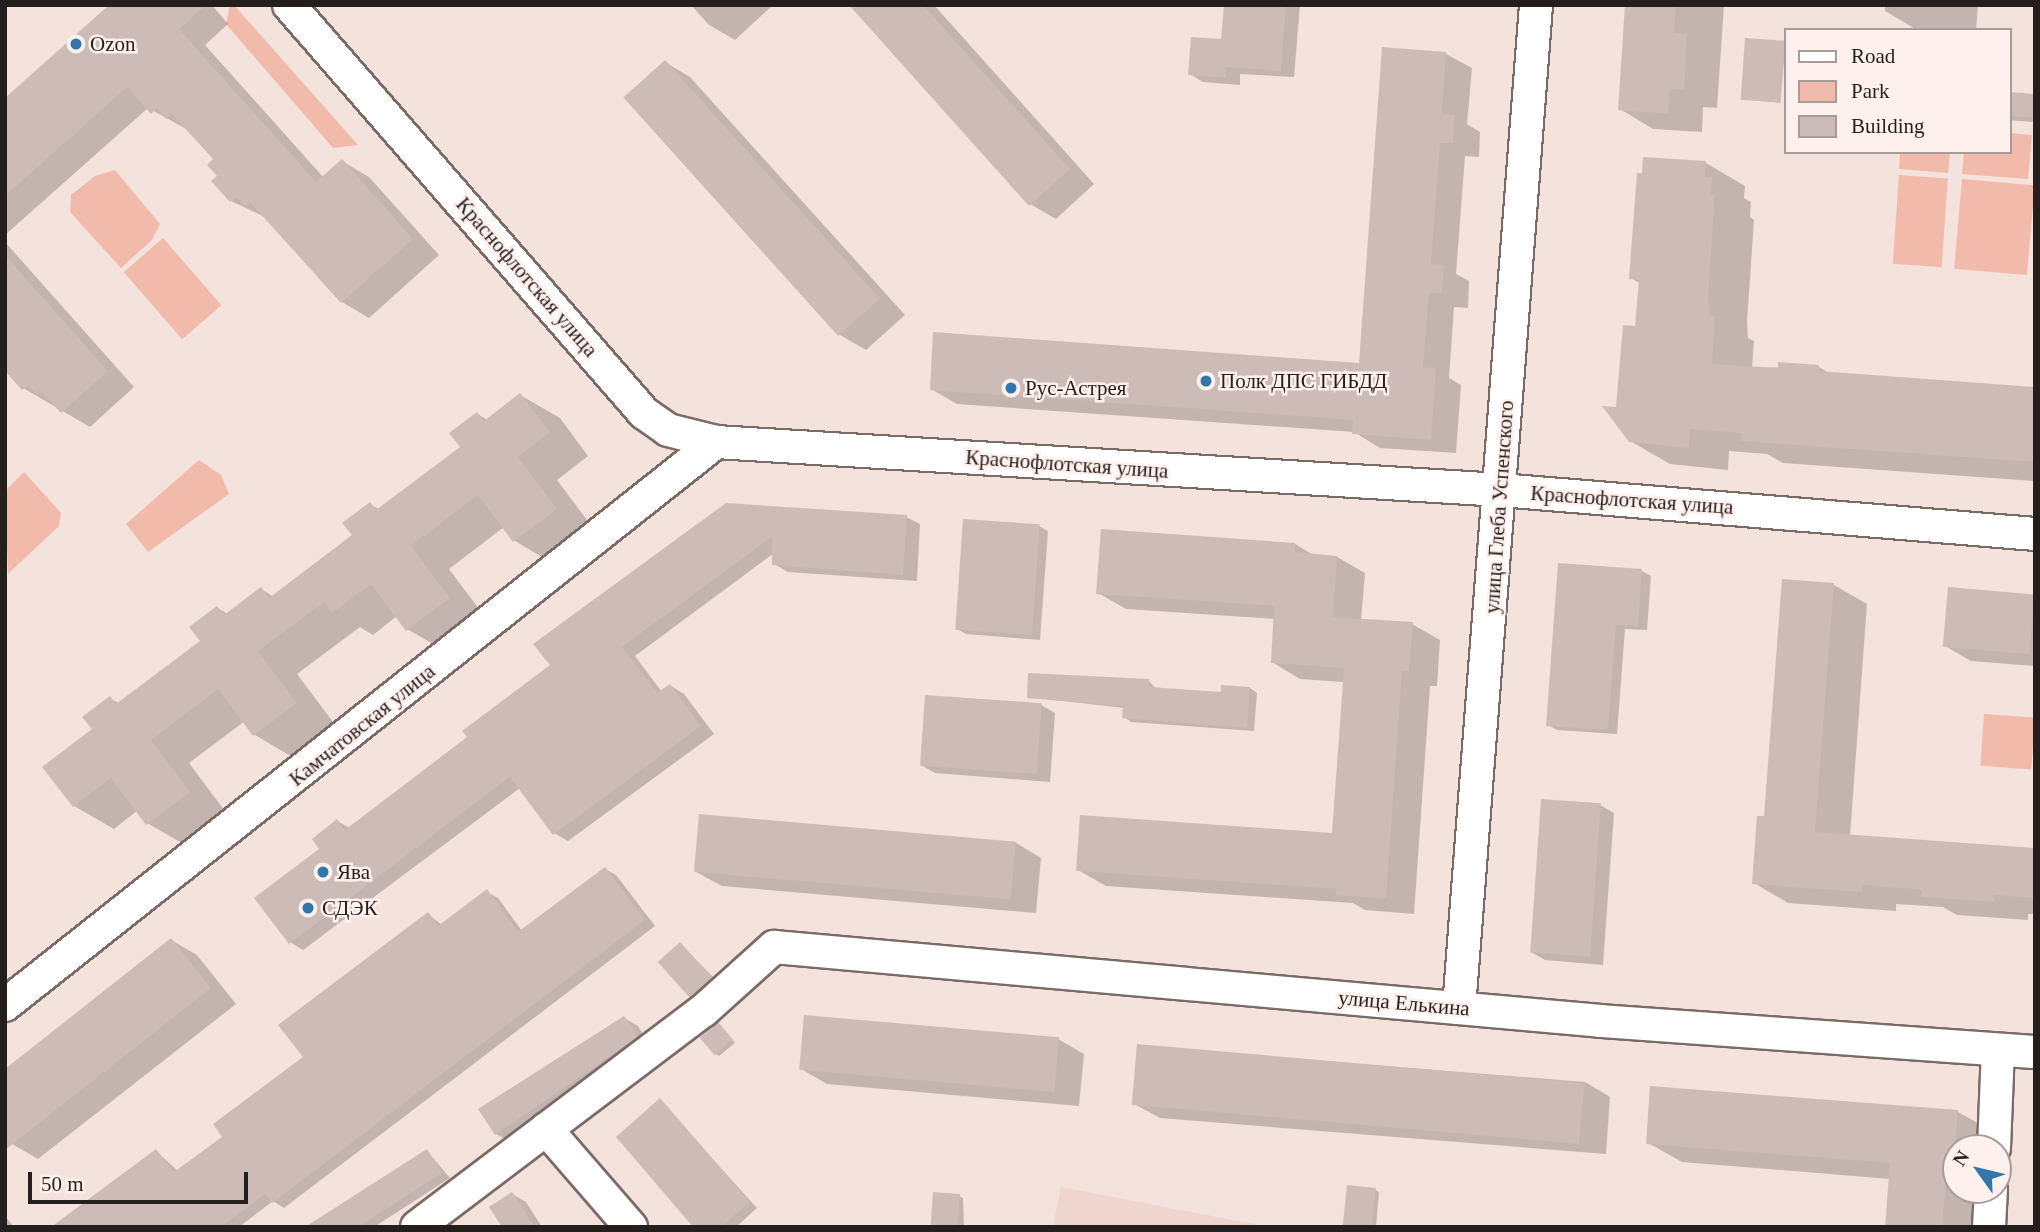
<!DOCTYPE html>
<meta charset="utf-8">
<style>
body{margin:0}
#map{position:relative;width:2040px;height:1232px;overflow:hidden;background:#f4e2dd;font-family:Georgia,serif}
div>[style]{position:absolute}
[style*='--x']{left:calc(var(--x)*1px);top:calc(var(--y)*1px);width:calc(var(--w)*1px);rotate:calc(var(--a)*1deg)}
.built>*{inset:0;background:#eed5ce}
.green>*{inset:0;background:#f2baab;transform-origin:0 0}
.shadow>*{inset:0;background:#0003;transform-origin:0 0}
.building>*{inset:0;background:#ccbbb7;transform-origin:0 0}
.roads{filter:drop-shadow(2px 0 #7a6b67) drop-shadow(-2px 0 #7a6b67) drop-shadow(0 2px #7a6b67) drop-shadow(0 -2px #7a6b67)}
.minor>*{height:32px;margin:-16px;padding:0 16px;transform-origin:16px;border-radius:16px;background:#fff}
.dots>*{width:19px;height:19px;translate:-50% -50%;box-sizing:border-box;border:4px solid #fef0ec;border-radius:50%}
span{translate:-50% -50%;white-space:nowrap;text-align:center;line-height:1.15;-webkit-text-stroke:5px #fef0ec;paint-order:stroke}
.poi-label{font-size:21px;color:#241e1d}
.left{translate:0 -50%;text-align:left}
.street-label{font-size:21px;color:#241e1d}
.frame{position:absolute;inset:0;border:7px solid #241e1d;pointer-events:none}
.legend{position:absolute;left:1784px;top:28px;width:228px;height:126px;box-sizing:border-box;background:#fef0ec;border:2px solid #a79c99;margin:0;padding:9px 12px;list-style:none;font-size:21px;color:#241e1d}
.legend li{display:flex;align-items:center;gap:14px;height:35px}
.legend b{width:35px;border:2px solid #a79c99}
.north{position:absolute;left:1942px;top:1134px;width:70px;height:70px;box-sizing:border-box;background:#fef0ec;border:2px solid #a79c99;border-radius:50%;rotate:304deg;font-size:19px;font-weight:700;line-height:28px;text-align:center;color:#241e1d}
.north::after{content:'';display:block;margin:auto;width:24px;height:32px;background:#3276ab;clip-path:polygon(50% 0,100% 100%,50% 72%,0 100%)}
.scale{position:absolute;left:28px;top:1172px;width:220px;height:32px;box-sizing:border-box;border:4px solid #241e1d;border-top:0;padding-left:9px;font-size:21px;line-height:24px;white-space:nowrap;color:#241e1d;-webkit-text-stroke:5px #fef0ec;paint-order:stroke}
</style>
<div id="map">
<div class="built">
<div style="clip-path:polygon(1061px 1187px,1269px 1227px,1053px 1227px)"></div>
</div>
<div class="green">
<div style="clip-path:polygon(230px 5px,234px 5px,358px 145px,333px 148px,226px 24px)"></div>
<div style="clip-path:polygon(2010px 133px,2032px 135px,2028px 179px,1962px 174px,1964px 152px,2010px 152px)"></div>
<div style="clip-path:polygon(1900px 152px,1950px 152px,1948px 173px,1899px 169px)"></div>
<div style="clip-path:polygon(115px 170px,160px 224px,152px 240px,121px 268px,70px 212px,71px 195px,95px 176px)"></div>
<div style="left:1899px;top:175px;width:49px;height:89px;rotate:4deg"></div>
<div style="left:1962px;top:179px;width:73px;height:90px;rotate:5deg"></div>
<div style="left:163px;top:238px;width:89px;height:52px;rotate:49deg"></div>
<div style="clip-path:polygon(199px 460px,221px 475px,229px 494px,148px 552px,126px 524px)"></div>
<div style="clip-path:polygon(24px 472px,61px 513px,59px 526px,8px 574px,5px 491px)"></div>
<div style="left:1984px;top:714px;width:51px;height:52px;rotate:4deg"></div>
</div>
<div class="shadow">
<div style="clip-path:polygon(112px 5px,212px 5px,228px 24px,205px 45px,324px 178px,342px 161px,369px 177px,439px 255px,369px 318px,342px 302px,267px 218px,231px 201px,215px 160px,190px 131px,148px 108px,5px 235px,5px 101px)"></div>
<div style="clip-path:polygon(691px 5px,773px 5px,735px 40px,709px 25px)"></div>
<div style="clip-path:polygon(852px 5px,934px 5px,1094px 184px,1056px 219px,1030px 204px)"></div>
<div style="clip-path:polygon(1225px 5px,1300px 5px,1294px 77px,1240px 74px,1240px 85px,1203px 82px,1190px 74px,1223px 41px)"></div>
<div style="clip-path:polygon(1627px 5px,1724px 5px,1717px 108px,1703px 107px,1702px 132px,1653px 129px,1620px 109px)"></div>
<div style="clip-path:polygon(1885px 5px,1978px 5px,1976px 30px,1917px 30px,1885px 11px)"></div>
<div style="left:1747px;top:40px;width:39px;height:59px;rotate:6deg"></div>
<div style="clip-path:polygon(1384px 49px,1446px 54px,1472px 68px,1467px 124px,1480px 132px,1479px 157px,1465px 156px,1456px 274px,1469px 281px,1468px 308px,1454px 307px,1449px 378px,1461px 385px,1456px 453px,1380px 448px,1354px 432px,957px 404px,931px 389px,1360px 365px)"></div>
<div style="clip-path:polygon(665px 62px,690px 77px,905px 315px,866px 350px,840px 335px,626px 97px)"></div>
<div style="left:2010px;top:94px;width:25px;height:26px;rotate:5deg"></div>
<div style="clip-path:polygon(1645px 159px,1706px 163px,1745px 186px,1744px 198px,1751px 202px,1750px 217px,1754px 220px,1747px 322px,1748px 338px,1754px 341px,1752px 368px,1819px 367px,1831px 374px,2035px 388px,2035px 481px,1783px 463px,1767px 454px,1729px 451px,1728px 470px,1670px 464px,1630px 441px,1618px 409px,1637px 328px,1641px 284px,1631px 278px)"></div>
<div style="clip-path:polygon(5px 242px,134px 387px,90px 427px,23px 388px,5px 347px)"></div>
<div style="clip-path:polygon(520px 395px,560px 418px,588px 456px,557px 480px,596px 532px,554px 564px,515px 541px,504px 527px,449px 569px,488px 621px,447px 652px,407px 629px,397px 616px,373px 635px,360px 627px,297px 674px,336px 726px,294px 758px,255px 735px,245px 721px,189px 763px,228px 815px,187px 846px,147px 823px,138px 810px,114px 829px,74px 806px,94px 730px,110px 698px,120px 704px,202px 641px,217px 608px,228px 614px,261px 589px,274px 597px,354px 536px,370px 504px,380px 510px,462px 448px,477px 414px,488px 420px)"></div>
<div style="clip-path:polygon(727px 504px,906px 517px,920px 524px,917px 581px,788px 572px,774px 564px,774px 553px,635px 656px,662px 692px,671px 686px,684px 694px,714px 734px,568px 841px,554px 833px,520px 788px,303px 950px,290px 942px,322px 849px,337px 821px,350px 828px,470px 738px)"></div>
<div style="clip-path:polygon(1039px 526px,1048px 531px,1040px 640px,966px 634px,957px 629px)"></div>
<div style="clip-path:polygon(1295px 544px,1315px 556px,1337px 557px,1365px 573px,1361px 620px,1412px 624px,1440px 640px,1437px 686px,1430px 686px,1414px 914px,1365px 910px,1353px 903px,1106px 886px,1078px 870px,1333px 835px,1344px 682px,1300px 679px,1272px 662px,1275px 619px,1126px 609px,1098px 593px)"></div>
<div style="clip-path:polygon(1560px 565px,1642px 571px,1651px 576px,1647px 630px,1625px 629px,1617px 734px,1557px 730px,1548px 725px)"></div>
<div style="clip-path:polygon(1834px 585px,1867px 604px,1850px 836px,2035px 850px,2035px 914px,2028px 914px,2028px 920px,1957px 915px,1943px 907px,1896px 904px,1896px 911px,1788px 903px,1754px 883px,1765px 818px)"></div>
<div style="clip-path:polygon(2035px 595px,2035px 666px,1971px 661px,1945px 646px)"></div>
<div style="clip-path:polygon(1149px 681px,1156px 689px,1222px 694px,1250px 688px,1257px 693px,1254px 731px,1131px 722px,1124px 717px,1124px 708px,1028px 697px)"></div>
<div style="clip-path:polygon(1041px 705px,1055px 713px,1050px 782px,935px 773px,921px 765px)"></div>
<div style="clip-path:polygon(1600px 805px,1614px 813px,1603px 965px,1545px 960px,1531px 952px)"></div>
<div style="clip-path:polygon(1016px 843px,1041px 858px,1036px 913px,722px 886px,696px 872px)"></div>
<div style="clip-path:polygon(605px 869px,616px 875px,655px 926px,284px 1208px,273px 1201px,239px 1227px,54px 1227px,156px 1151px,178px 1171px,225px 1137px,305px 1057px,428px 914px,442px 925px,487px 892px,498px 898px,522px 931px)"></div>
<div style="clip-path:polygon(171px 940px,197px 955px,236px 1004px,38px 1159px,12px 1144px)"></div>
<div style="left:680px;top:944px;width:57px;height:26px;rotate:45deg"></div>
<div style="clip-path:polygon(624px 1018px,638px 1026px,650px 1045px,510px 1142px,496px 1134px)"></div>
<div style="clip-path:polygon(718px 1024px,735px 1043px,719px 1056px,715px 1054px)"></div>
<div style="clip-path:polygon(1058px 1039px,1084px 1054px,1079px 1106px,827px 1084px,801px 1069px)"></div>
<div style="clip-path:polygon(1138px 1046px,1585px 1082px,1610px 1097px,1606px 1154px,1160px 1118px,1134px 1104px)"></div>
<div style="clip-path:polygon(1652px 1087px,1958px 1112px,1992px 1131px,1990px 1148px,1956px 1148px,1956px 1190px,1980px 1190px,1977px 1227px,1887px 1227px,1890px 1179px,1682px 1162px,1648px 1143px)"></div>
<div style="clip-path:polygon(660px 1101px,757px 1208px,736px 1227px,695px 1227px)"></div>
<div style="clip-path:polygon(427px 1151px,450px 1178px,374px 1227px,337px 1227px)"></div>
<div style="clip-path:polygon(1375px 1190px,1379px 1192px,1376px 1227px,1369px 1226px)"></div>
<div style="clip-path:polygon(512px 1194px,526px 1202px,542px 1227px,505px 1227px)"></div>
<div style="clip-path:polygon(959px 1196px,963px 1198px,964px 1227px,936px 1227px)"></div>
<div style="clip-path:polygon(5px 1216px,14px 1227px,5px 1227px)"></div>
</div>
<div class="building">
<div style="clip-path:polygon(109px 5px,206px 5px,179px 29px,316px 182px,342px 159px,413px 239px,341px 303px,250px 202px,245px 207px,236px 197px,230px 202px,211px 181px,217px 176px,207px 165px,213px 159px,172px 114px,166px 119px,157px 108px,151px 114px,127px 87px,5px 196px,5px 98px)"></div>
<div style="clip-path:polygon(849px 5px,923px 5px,1070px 169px,1029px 206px)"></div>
<div style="clip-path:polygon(1224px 5px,1286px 5px,1281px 71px,1227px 67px,1226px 78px,1188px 75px,1191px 37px,1221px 39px)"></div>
<div style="clip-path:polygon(1625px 5px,1676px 5px,1674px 33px,1687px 34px,1684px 90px,1670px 89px,1668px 114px,1618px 110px)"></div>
<div style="left:1745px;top:38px;width:40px;height:62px;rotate:4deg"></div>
<div style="clip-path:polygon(1382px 47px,1446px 52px,1442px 114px,1455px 115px,1453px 143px,1440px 143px,1431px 264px,1444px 265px,1442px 294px,1429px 293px,1423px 367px,1436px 368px,1431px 440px,1352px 434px,1353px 420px,930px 390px,933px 332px,1359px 363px)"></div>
<div style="left:665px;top:60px;width:321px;height:56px;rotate:48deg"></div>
<div style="clip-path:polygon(2010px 92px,2035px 94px,2035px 118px,2010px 116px)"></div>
<div style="clip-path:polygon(1643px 157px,1706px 161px,1705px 177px,1712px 177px,1711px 195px,1715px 195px,1708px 298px,1710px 316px,1715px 316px,1712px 364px,1778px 368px,1778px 362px,1819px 365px,1819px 371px,2035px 387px,2035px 462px,1741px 441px,1742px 433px,1690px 429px,1689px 448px,1629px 442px,1602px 406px,1616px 407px,1623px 325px,1635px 326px,1639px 280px,1629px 279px,1637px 173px,1642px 173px)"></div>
<div style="clip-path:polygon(5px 255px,108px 371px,61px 413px,41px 391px,37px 395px,28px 385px,22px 390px,5px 371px)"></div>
<div style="clip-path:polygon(520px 393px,550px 432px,518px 457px,557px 509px,513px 542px,478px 495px,411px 546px,450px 598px,406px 631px,371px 584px,332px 613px,324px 602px,258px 651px,297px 703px,253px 736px,218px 689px,151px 740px,190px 792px,146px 825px,111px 778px,73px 807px,42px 767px,92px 729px,82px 717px,110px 696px,116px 704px,200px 641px,189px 627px,217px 606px,224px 615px,261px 587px,269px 598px,352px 535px,342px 523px,370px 502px,376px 510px,460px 447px,449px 433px,477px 412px,484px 421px)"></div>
<div style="clip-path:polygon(726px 503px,907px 515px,903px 575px,772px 565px,772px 537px,622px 647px,657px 693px,670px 684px,701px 726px,553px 835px,510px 777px,289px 944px,254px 898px,319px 849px,312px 839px,337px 819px,345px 830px,467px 737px,462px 731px,550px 665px,533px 644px)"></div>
<div style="left:963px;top:519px;width:77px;height:111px;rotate:4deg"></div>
<div style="clip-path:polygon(1101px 529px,1295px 543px,1295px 552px,1337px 556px,1333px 617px,1413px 622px,1409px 671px,1402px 671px,1386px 899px,1336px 895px,1336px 889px,1076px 871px,1080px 815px,1332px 833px,1344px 668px,1271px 663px,1274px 606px,1096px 594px)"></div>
<div style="clip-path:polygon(1558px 563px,1642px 569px,1638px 626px,1616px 625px,1608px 730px,1546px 726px)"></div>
<div style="clip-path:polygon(1782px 579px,1834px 583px,1815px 832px,2035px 848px,2035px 898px,1995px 895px,1994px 902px,1921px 897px,1922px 890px,1863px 885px,1862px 892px,1752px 884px,1757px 816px,1764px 816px)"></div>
<div style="left:1948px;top:587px;width:87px;height:60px;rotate:5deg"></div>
<div style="clip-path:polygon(1028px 673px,1149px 679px,1149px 687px,1221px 692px,1221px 685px,1250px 687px,1247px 728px,1122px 718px,1123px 706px,1027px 698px)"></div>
<div style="left:925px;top:695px;width:117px;height:71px;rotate:4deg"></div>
<div style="left:1541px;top:799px;width:60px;height:154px;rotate:4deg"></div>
<div style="left:699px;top:814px;width:318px;height:58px;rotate:5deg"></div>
<div style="clip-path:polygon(605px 867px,645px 920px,272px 1203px,265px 1194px,221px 1227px,51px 1227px,156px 1149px,174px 1172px,222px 1137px,213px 1124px,303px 1057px,278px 1025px,428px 912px,438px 926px,487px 889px,518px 932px)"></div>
<div style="clip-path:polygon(171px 938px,211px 988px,5px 1150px,5px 1069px)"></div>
<div style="left:680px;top:942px;width:48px;height:30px;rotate:48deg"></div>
<div style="left:804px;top:1015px;width:256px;height:55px;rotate:5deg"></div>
<div style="clip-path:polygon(624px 1016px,638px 1037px,495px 1135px,478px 1109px)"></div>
<div style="left:718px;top:1022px;width:23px;height:24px;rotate:50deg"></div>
<div style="left:1137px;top:1044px;width:449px;height:61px;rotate:5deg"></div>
<div style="clip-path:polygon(1650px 1086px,1958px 1110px,1954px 1160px,1948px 1160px,1942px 1227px,1885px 1227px,1890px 1163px,1646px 1144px)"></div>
<div style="clip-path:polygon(660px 1098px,750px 1202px,721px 1227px,693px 1227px,616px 1137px)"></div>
<div style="clip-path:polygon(427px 1149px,442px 1173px,358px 1227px,305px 1227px)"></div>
<div style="left:1347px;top:1185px;width:29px;height:42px;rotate:6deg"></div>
<div style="clip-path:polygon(512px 1192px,535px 1227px,502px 1227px,489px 1207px)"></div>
<div style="left:933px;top:1192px;width:27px;height:35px;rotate:4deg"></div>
</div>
<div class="roads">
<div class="minor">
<div style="--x:289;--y:5;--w:541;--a:48.97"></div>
<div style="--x:644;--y:413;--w:29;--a:35"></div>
<div style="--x:668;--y:430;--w:49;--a:14"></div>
<div style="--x:716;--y:442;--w:785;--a:3.5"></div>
<div style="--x:1500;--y:490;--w:537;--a:4.7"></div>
<div style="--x:5;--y:1005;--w:907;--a:-38.37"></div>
<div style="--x:1459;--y:1008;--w:1006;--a:-85.61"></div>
<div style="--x:546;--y:1129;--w:130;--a:49.1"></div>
<div style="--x:1994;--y:1148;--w:98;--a:-87.7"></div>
<div style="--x:417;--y:1227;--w:358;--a:-37.1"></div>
<div style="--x:703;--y:1011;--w:96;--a:-42"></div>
<div style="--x:774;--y:947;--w:830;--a:5.11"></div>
<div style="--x:1601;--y:1021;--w:435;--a:4.1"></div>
<div style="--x:1989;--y:1227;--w:37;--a:-87"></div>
</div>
</div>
<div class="dots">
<div style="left:76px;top:44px;background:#3276ab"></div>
<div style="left:1206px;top:381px;background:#3276ab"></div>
<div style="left:1011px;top:388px;background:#3276ab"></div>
<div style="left:323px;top:872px;background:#3276ab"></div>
<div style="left:308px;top:908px;background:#3276ab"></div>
</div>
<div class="poi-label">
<span class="left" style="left:90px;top:44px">Ozon</span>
<span class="left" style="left:1220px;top:381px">Полк ДПС ГИБДД</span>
<span class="left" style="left:1025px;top:388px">Рус-Астрея</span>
<span class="left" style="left:337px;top:872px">Ява</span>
<span class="left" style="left:322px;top:908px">СДЭК</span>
</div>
<div class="street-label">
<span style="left:527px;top:277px;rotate:49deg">Краснофлотская улица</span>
<span style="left:1067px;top:464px;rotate:4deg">Краснофлотская улица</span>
<span style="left:1632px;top:500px;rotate:4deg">Краснофлотская улица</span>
<span style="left:1499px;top:507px;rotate:-86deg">улица Глеба Успенского</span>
<span style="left:362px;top:725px;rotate:-39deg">Камчатовская улица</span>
<span style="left:1404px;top:1003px;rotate:5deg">улица Елькина</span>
</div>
<div class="frame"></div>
<ul class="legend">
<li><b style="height:9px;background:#fff"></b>Road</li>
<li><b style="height:19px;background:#f2baab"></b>Park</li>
<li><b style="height:19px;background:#ccbbb7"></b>Building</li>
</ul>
<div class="north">N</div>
<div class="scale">50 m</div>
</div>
